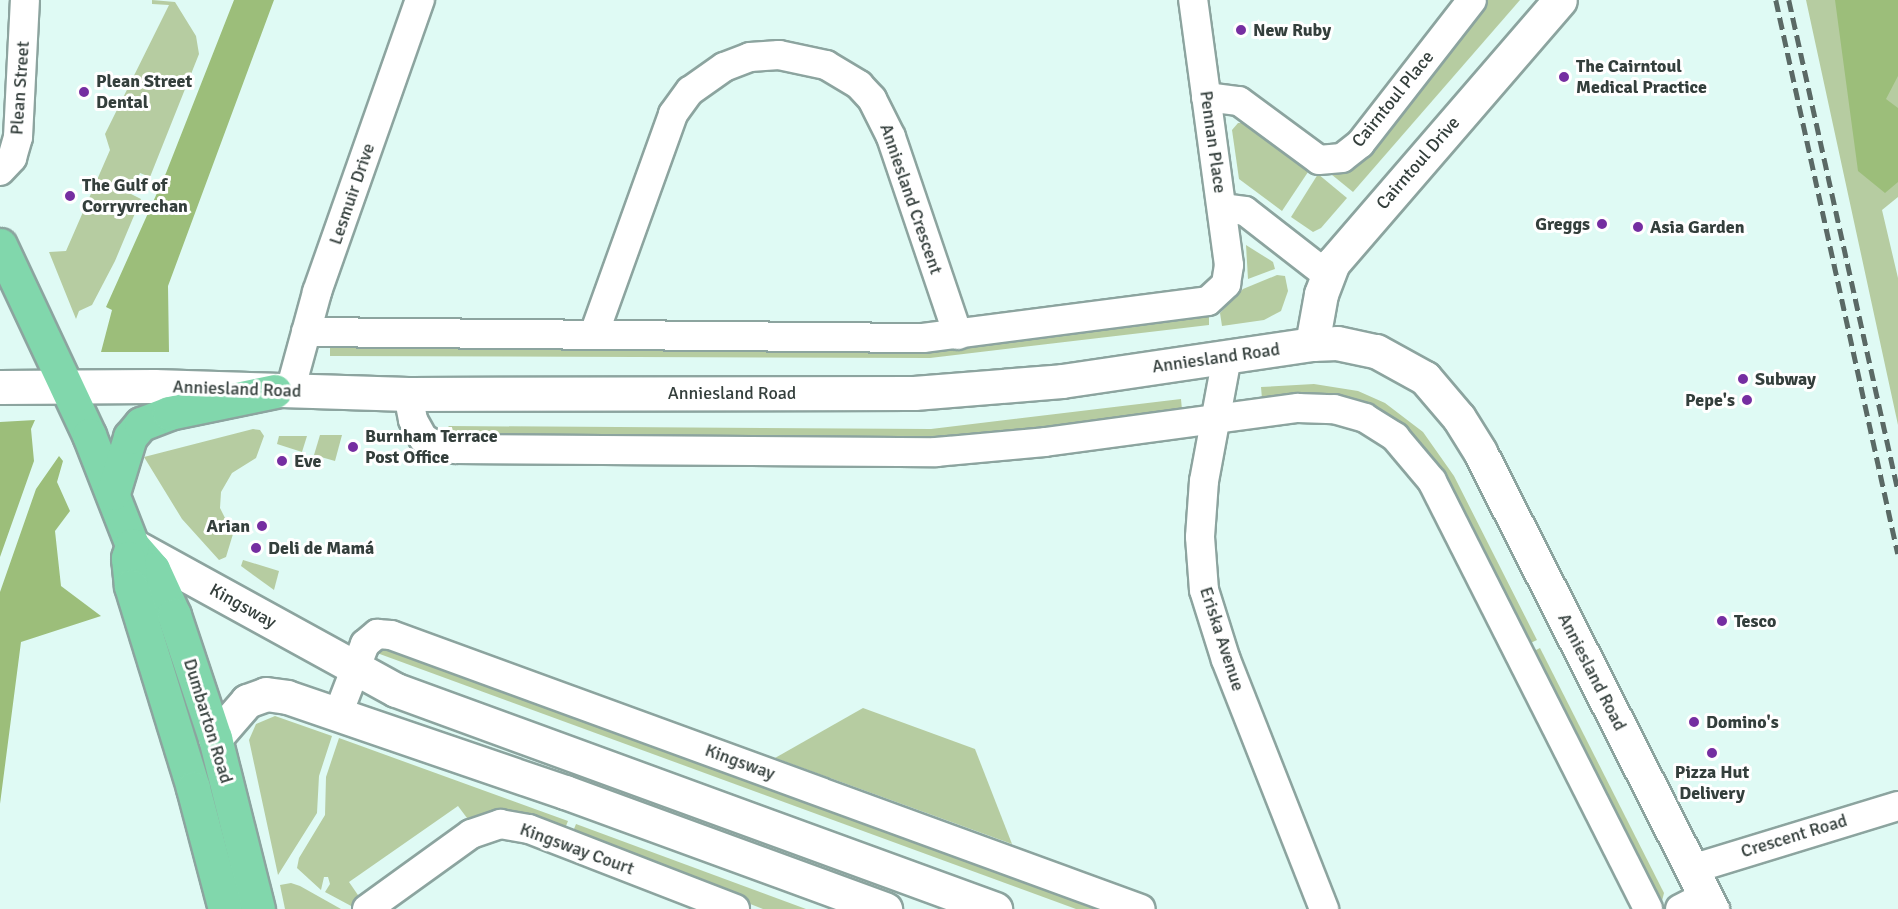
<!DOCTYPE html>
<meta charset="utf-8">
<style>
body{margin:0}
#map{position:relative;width:1898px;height:909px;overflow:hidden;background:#dffaf4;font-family:Signika,sans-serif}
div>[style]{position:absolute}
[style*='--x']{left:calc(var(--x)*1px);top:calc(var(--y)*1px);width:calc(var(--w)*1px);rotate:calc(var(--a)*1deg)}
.green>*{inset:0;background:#b6cca1}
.forest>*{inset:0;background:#9cbe7a}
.roads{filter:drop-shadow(2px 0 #8ca49f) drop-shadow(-2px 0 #8ca49f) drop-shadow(0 2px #8ca49f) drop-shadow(0 -2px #8ca49f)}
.street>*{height:28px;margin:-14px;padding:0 14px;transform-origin:14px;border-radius:14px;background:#fff}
.secondary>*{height:33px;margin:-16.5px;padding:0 16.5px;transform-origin:16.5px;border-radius:16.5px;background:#fff}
.primary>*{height:33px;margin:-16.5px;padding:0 16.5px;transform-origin:16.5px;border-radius:16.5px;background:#81d7ac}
.rail>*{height:4.5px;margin-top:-2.25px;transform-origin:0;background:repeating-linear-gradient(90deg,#5a6965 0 12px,transparent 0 18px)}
.dots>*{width:16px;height:16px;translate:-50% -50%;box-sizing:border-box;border:3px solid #fff;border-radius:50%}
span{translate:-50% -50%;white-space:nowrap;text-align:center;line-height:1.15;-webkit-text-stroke:6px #fff;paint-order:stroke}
.poi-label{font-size:18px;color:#343f3c;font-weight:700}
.left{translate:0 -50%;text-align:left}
.right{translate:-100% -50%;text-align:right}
.street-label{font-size:18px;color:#343f3c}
</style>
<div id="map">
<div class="green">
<div style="clip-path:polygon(152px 0,175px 2px,196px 36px,199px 54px,150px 177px,140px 173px,129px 193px,141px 199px,115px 261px,92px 305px,79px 311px,76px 319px,49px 252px,66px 251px,110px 150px,105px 134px,169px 5px,152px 4px)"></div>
<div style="clip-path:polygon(1485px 0,1520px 0,1353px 192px,1326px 170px)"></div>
<div style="clip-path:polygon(1806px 0,1898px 0,1898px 197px,1882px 210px,1898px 278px,1898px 425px)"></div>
<div style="clip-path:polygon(1238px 123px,1249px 123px,1310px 169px,1282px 211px,1239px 179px,1232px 130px)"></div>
<div style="clip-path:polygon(1318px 174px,1347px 198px,1321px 228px,1313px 232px,1291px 217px)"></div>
<div style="clip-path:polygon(1246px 245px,1273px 262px,1275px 269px,1248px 279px)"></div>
<div style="clip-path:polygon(1277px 275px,1285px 276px,1288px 291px,1281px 311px,1264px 320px,1222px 326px,1220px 313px,1243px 289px)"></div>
<div style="clip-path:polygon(1209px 314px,1209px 325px,930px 358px,330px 356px,330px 342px,929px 346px)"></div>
<div style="clip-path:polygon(1314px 384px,1358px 391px,1385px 403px,1423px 432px,1454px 476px,1537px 640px,1526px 645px,1415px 441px,1262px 399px,1261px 387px)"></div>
<div style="clip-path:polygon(1181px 399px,1182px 410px,933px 441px,448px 438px,444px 431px,449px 426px,931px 429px)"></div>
<div style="clip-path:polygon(253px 429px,260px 430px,264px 436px,256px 458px,232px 473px,221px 492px,220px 508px,233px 534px,226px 557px,219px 560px,182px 519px,144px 457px)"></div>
<div style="clip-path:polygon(320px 435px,342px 435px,335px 461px,314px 455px)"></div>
<div style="clip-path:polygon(279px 436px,307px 436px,302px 452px,277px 444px)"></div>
<div style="clip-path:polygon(243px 560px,279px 571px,274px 590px,241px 566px)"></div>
<div style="clip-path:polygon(383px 646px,1113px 909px,1076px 909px,377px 653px)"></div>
<div style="clip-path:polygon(1540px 648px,1664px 893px,1662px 901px,1530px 653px)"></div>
<div style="clip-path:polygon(863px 708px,975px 749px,1012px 844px,775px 758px)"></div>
<div style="clip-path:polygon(275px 716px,332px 736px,319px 776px,317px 813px,278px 875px,249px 740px,256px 724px)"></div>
<div style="clip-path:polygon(339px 738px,568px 821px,564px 831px,470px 822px,458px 806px,349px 882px,360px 898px,353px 907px,325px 892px,330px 884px,328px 877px,324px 877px,321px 890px,297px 868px,299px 858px,325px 815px,326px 777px)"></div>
<div style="clip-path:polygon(576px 824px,806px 909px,763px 909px,572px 834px)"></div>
<div style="clip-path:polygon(291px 883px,300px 886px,341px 909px,285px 909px,280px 885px)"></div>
</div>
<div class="forest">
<div style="clip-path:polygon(234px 0,274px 0,168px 286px,169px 352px,101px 352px,112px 310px,106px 307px,166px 173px)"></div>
<div style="clip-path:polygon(1835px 0,1898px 0,1898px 76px,1886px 99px,1898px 108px,1898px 182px,1885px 193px,1858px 171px)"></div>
<div style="clip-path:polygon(35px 420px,31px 429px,34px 461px,0 557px,0 422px)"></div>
<div style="clip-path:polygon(59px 456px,63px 461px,57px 482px,70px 511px,55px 531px,61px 586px,101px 616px,21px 642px,0 804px,0 592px,36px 489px)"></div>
</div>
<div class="roads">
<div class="street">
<div style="--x:1206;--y:97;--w:33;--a:7"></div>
<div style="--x:1239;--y:101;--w:99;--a:36.4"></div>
<div style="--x:1319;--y:160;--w:23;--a:-5"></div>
<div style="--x:1342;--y:158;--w:23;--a:-38"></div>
<div style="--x:1360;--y:144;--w:182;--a:-52.1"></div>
<div style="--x:0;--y:171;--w:18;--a:-47"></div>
<div style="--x:12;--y:158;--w:22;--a:-74"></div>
<div style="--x:18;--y:137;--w:137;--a:-87.1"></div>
<div style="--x:1222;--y:208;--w:23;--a:7"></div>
<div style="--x:1245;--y:211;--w:103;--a:37.9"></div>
<div style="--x:306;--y:332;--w:617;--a:0.56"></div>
<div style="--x:923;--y:338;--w:287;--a:-7.4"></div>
<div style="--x:1208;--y:301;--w:25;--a:-43"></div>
<div style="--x:1226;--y:284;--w:19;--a:-81"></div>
<div style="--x:1229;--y:265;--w:267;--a:-97.7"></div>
<div style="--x:594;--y:334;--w:234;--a:-70.2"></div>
<div style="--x:673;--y:114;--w:29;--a:-54"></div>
<div style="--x:690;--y:91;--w:42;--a:-35.2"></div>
<div style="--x:724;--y:67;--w:28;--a:-21"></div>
<div style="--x:750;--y:57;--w:29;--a:-4"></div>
<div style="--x:779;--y:55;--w:48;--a:12"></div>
<div style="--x:826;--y:65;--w:39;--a:31"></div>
<div style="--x:859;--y:85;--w:19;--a:47"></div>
<div style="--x:872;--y:99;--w:42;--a:63.4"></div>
<div style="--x:891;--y:137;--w:209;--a:71.3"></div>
<div style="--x:1227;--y:357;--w:126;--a:100.5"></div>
<div style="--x:1204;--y:481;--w:56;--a:94.1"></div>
<div style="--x:1200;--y:537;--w:53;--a:85.7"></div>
<div style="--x:1204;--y:590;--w:73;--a:72.6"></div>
<div style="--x:1226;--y:660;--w:268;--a:68.5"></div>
<div style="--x:290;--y:391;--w:103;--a:-74.7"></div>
<div style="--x:317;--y:292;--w:310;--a:-70.6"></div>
<div style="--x:408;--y:394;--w:26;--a:79"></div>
<div style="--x:413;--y:420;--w:21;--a:61"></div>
<div style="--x:423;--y:438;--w:12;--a:31"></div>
<div style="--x:433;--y:444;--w:23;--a:13"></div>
<div style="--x:455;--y:449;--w:481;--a:0.4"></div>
<div style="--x:936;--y:452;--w:109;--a:-5.2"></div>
<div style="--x:1045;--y:442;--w:255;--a:-7.7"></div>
<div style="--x:1298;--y:408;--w:36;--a:2"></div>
<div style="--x:1334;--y:409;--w:32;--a:16"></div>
<div style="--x:1365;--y:418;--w:36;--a:32"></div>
<div style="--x:1395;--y:437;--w:57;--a:49.9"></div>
<div style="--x:1432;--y:481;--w:479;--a:63.2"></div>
<div style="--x:338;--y:714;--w:75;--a:-68.9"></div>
<div style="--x:365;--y:644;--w:16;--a:-40"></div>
<div style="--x:377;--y:634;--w:14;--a:4"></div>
<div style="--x:391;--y:635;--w:798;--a:20.07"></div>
<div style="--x:1692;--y:869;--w:215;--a:-17"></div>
<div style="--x:367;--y:909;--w:128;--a:-35.8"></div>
<div style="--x:471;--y:834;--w:31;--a:-19"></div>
<div style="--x:500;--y:824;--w:29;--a:10"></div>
<div style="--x:529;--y:829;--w:221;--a:21.2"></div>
<div style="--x:1680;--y:909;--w:29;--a:-27"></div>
</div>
<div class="secondary">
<div style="--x:1312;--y:344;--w:51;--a:-79.8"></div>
<div style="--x:1321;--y:294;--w:33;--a:-69"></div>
<div style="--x:1333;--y:263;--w:347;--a:-49.2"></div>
<div style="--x:0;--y:387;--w:154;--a:-0.4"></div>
<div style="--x:154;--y:386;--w:254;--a:1.8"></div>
<div style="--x:408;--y:394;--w:506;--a:-0.11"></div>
<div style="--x:914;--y:393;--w:148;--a:-4.6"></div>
<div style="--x:1062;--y:381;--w:253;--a:-8.4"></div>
<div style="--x:1312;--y:344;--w:25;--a:-2"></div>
<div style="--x:1337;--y:343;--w:40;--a:12"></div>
<div style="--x:1376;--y:351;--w:56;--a:28.9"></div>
<div style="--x:1425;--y:378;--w:52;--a:49.6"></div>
<div style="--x:1459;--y:418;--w:40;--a:58"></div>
<div style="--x:1480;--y:452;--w:513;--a:63.08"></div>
<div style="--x:132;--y:545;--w:301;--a:28.8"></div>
<div style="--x:396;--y:690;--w:638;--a:20.08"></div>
<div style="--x:215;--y:738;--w:49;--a:-49.1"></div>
<div style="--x:247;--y:701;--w:20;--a:-20"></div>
<div style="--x:266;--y:694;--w:21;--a:8"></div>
<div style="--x:287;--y:697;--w:294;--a:18.9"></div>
<div style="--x:565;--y:792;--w:341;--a:20.1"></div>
</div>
<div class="primary">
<div style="--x:0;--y:245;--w:210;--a:64.9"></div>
<div style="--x:89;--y:435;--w:118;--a:68.6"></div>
<div style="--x:132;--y:545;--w:32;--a:49"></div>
<div style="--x:153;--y:569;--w:51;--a:65.5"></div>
<div style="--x:174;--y:615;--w:130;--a:71.6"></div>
<div style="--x:215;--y:738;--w:176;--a:75.9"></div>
<div style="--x:113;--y:493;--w:59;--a:-73.1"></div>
<div style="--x:130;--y:437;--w:17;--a:-50"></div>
<div style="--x:141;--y:424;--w:30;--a:-21"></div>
<div style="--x:169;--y:413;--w:108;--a:-11.7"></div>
<div style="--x:132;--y:545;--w:14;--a:107"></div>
<div style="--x:128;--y:558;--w:28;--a:84"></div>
<div style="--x:131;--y:586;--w:211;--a:72.9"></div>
<div style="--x:193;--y:788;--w:125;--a:75.2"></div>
</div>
</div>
<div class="rail">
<div style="--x:1776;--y:0;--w:567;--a:77.58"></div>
<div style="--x:1789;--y:0;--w:502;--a:77.46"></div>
</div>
<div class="dots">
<div style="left:1241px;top:30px;background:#752ea1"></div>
<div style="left:1564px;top:77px;background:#752ea1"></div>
<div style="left:84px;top:92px;background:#752ea1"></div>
<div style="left:70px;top:196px;background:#752ea1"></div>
<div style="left:1602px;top:224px;background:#752ea1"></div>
<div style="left:1638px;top:227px;background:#752ea1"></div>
<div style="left:1743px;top:379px;background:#752ea1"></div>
<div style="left:1747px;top:400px;background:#752ea1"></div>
<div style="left:353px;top:447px;background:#752ea1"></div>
<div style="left:282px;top:461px;background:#752ea1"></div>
<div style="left:262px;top:526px;background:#752ea1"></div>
<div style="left:256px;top:548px;background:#752ea1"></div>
<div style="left:1722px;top:621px;background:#752ea1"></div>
<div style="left:1694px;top:722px;background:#752ea1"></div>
<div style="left:1712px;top:753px;background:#752ea1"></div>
</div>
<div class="poi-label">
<span class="left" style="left:1253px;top:30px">New Ruby</span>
<span class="left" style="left:1576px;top:77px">The Cairntoul<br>Medical Practice</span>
<span class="left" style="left:96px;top:92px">Plean Street<br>Dental</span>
<span class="left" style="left:82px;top:196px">The Gulf of<br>Corryvrechan</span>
<span class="right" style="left:1590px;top:224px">Greggs</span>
<span class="left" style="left:1650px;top:227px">Asia Garden</span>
<span class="left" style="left:1755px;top:379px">Subway</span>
<span class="right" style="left:1735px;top:400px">Pepe's</span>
<span class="left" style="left:365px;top:447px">Burnham Terrace<br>Post Office</span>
<span class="left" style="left:294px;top:461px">Eve</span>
<span class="right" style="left:250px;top:526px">Arian</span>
<span class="left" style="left:268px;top:548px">Deli de Mamá</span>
<span class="left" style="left:1734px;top:621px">Tesco</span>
<span class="left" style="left:1706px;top:722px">Domino's</span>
<span style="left:1712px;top:783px">Pizza Hut<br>Delivery</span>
</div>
<div class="street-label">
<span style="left:20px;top:88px;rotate:-86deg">Plean Street</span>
<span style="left:1393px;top:99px;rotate:-51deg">Cairntoul Place</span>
<span style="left:1213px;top:142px;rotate:82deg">Pennan Place</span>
<span style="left:1418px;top:163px;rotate:-49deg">Cairntoul Drive</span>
<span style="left:352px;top:194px;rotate:-71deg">Lesmuir Drive</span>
<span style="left:911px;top:199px;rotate:71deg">Anniesland Crescent</span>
<span style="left:1216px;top:358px;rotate:-8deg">Anniesland Road</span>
<span style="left:237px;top:389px;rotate:2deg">Anniesland Road</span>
<span style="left:732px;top:393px">Anniesland Road</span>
<span style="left:243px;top:606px;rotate:29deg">Kingsway</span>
<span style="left:1222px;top:639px;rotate:72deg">Eriska Avenue</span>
<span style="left:1592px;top:672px;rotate:63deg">Anniesland Road</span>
<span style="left:208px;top:721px;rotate:73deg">Dumbarton Road</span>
<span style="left:740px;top:762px;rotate:20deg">Kingsway</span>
<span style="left:1794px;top:836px;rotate:-17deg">Crescent Road</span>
<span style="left:577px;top:849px;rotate:20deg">Kingsway Court</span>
</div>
</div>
